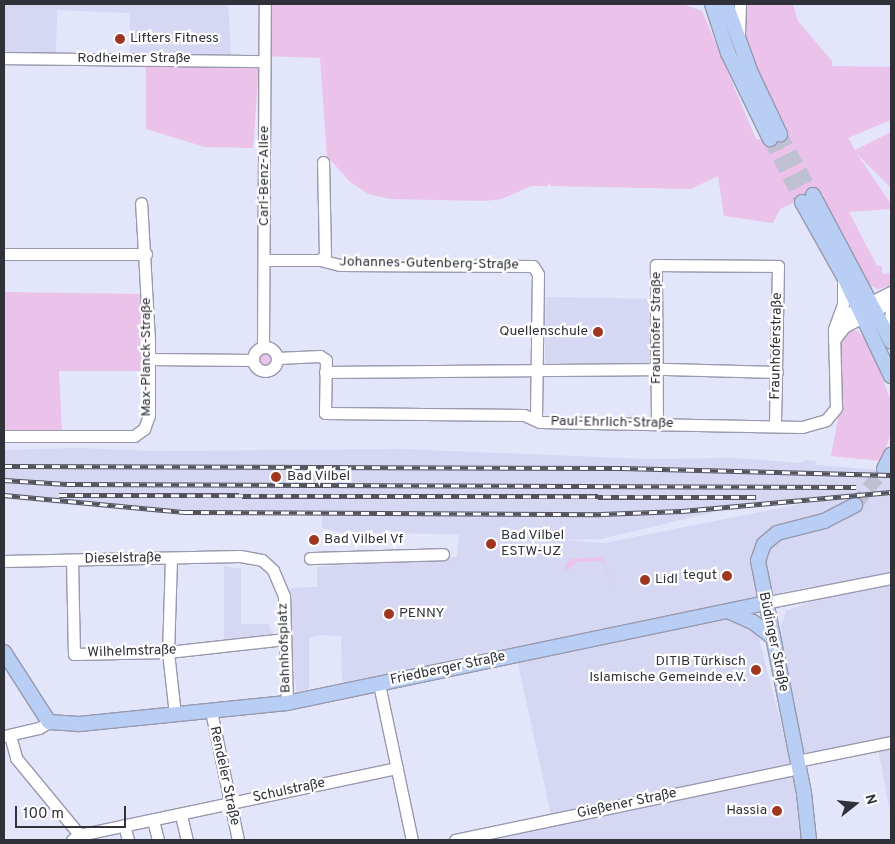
<!DOCTYPE html>
<meta charset="utf-8">
<style>
body{margin:0}
#map{position:relative;width:895px;height:844px;overflow:hidden;background:#e3e5fa;font-family:Overpass,sans-serif}
div>[style]{position:absolute}
[style*='--x']{left:calc(var(--x)*1px);top:calc(var(--y)*1px);width:calc(var(--w)*1px);rotate:calc(var(--a)*1deg)}
.built>*{inset:0;background:#d5d7f3;transform-origin:0 0}
.green>*{inset:0;background:#ebc2ea}
.round{border-radius:50%}
.major-tunnel>*{height:14px;margin-top:-7px;transform-origin:0;background:repeating-linear-gradient(90deg,#bfc1d3 0 14px,transparent 0 21px)}
.roads{filter:drop-shadow(1px 0 #9899ad) drop-shadow(-1px 0 #9899ad) drop-shadow(0 1px #9899ad) drop-shadow(0 -1px #9899ad)}
.minor>*{height:11px;margin:-5.5px;padding:0 5.5px;transform-origin:5.5px;border-radius:5.5px;background:#fff}
.minor>.ring{margin:-5.5px;padding:0;box-sizing:content-box;background:none;border:11px solid #fff;border-radius:50%}
.major>*{height:14px;margin:-7px;padding:0 7px;transform-origin:7px;border-radius:7px;background:#b8cef4}
.rail>*{height:4.5px;margin-top:-2.25px;transform-origin:0;background:repeating-linear-gradient(90deg,#fff 0 8px,#52535e 0 16px);box-sizing:border-box;border-block:1px solid #52535e}
.dots>*{width:14px;height:14px;translate:-50% -50%;box-sizing:border-box;border:2px solid #fff;border-radius:50%}
span{translate:-50% -50%;white-space:nowrap;text-align:center;line-height:1.15;-webkit-text-stroke:4.5px #fff;paint-order:stroke}
.poi-label{font-size:14px;color:#303139}
.left{translate:0 -50%;text-align:left}
.right{translate:-100% -50%;text-align:right}
.street-label{font-size:14px;color:#303139}
.frame{position:absolute;inset:0;border:5px solid #303139;pointer-events:none}
.north{position:absolute;left:830px;top:779px;width:50px;height:50px;-webkit-text-stroke:4px #fff;paint-order:stroke;rotate:74deg;font-size:14px;font-weight:700;line-height:20px;text-align:center;color:#303139}
.north::after{content:'';display:block;margin:auto;width:18px;height:22px;background:#303139;clip-path:polygon(50% 0,100% 100%,50% 72%,0 100%)}
.scale{position:absolute;left:15px;top:806px;width:111px;height:22px;box-sizing:border-box;border:2px solid #303139;border-top:0;padding-left:6px;font-size:15px;line-height:18px;white-space:nowrap;color:#303139;-webkit-text-stroke:4px #fff;paint-order:stroke}
</style>
<div id="map">
<div class="built">
<div style="clip-path:polygon(4px 4px,228px 4px,231px 55px,130px 55px,130px 13px,57px 10px,56px 54px,4px 53px)"></div>
<div style="left:546px;top:297px;width:105px;height:69px;rotate:1deg"></div>
<div style="clip-path:polygon(evenodd,77px 448px,154px 451px,401px 449px,646px 459px,735px 458px,800px 463px,806px 460px,815px 461px,817px 465px,891px 471px,891px 816px,878px 749px,807px 765px,784px 663px,781px 626px,786px 611px,815px 600px,812px 586px,749px 600px,792px 767px,801px 840px,480px 840px,553px 824px,515px 650px,487px 652px,342px 683px,341px 636px,318px 635px,309px 638px,309px 689px,297px 692px,294px 675px,290px 588px,317px 587px,317px 567px,457px 557px,459px 534px,345px 533px,322px 528px,322px 515px,159px 513px,4px 499px,4px 450px,77px 448px,794px 501px,806px 503px,605px 543px,562px 540px,601px 539px,727px 509px,794px 501px)"></div>
<div style="clip-path:polygon(224px 566px,241px 569px,241px 624px,268px 624px,273px 634px,224px 641px)"></div>
</div>
<div class="green">
<div style="clip-path:polygon(259px 4px,682px 4px,702px 11px,756px 139px,767px 141px,783px 134px,786px 126px,781px 118px,777px 120px,742px 28px,744px 4px,793px 4px,798px 21px,832px 61px,832px 66px,891px 67px,891px 120px,848px 138px,855px 150px,891px 132px,891px 188px,857px 154px,891px 204px,891px 209px,849px 212px,877px 266px,882px 266px,882px 274px,891px 273px,891px 286px,877px 289px,870px 285px,821px 202px,824px 195px,815px 193px,780px 209px,773px 223px,724px 216px,718px 176px,691px 189px,551px 186px,549px 183px,548px 186px,531px 186px,502px 199px,484px 201px,390px 199px,368px 194px,349px 181px,327px 156px,320px 58px,261px 56px)"></div>
<div style="clip-path:polygon(217px 63px,259px 66px,253px 148px,205px 147px,146px 129px,146px 64px)"></div>
<div style="clip-path:polygon(4px 292px,141px 294px,144px 371px,59px 371px,62px 431px,4px 432px)"></div>
<div style="clip-path:polygon(850px 330px,858px 331px,870px 346px,891px 401px,891px 433px,881px 461px,831px 456px,841px 403px,841px 341px)"></div>
<div class="round" style="left:257px;top:351px;width:16px;height:16px"></div>
<div style="clip-path:polygon(603px 557px,613px 593px,604px 563px,600px 561px,577px 562px,565px 571px,565px 565px,571px 559px)"></div>
</div>
<div class="major-tunnel">
<div style="--x:780;--y:134;--w:69;--a:61.6"></div>
<div style="--x:770;--y:139;--w:71;--a:63.1"></div>
<div style="--x:855;--y:505;--w:46;--a:-51.1"></div>
</div>
<div class="roads">
<div class="minor">
<div style="--x:739;--y:33;--w:29;--a:-88"></div>
<div style="--x:4;--y:58;--w:260;--a:0.7"></div>
<div style="--x:4;--y:254;--w:142;--a:0"></div>
<div style="--x:265;--y:260;--w:55;--a:0"></div>
<div style="--x:320;--y:260;--w:7;--a:-45"></div>
<div style="--x:325;--y:255;--w:93;--a:-91.2"></div>
<div style="--x:320;--y:260;--w:21;--a:14"></div>
<div style="--x:340;--y:265;--w:193;--a:0.3"></div>
<div style="--x:533;--y:266;--w:9;--a:58"></div>
<div style="--x:538;--y:274;--w:146;--a:90.8"></div>
<div style="--x:839;--y:318;--w:58;--a:-26.6"></div>
<div style="--x:888;--y:335;--w:26;--a:-83"></div>
<div style="--x:834;--y:340;--w:16;--a:-52"></div>
<div style="--x:844;--y:327;--w:53;--a:-28"></div>
<div style="--x:263;--y:347;--w:343;--a:-89.7"></div>
<div class="ring" style="left:253px;top:347px;width:13px;height:13px"></div>
<div style="--x:277;--y:358;--w:43;--a:-2.7"></div>
<div style="--x:320;--y:356;--w:7;--a:34"></div>
<div style="--x:326;--y:360;--w:53;--a:91.1"></div>
<div style="--x:325;--y:413;--w:199;--a:0.6"></div>
<div style="--x:524;--y:415;--w:17;--a:24"></div>
<div style="--x:540;--y:422;--w:262;--a:1.1"></div>
<div style="--x:802;--y:427;--w:25;--a:-16"></div>
<div style="--x:826;--y:420;--w:16;--a:-50"></div>
<div style="--x:836;--y:408;--w:79;--a:-91.5"></div>
<div style="--x:834;--y:329;--w:27;--a:-70"></div>
<div style="--x:843;--y:304;--w:25;--a:-90"></div>
<div style="--x:149;--y:359;--w:104;--a:0.6"></div>
<div style="--x:325;--y:372;--w:341;--a:-0.5"></div>
<div style="--x:666;--y:369;--w:111;--a:1.5"></div>
<div style="--x:657;--y:423;--w:158;--a:-90.4"></div>
<div style="--x:656;--y:265;--w:122;--a:0.5"></div>
<div style="--x:778;--y:266;--w:159;--a:91.1"></div>
<div style="--x:4;--y:436;--w:130;--a:0"></div>
<div style="--x:134;--y:436;--w:12;--a:-35"></div>
<div style="--x:144;--y:429;--w:15;--a:-70"></div>
<div style="--x:149;--y:415;--w:75;--a:-90"></div>
<div style="--x:149;--y:340;--w:137;--a:-93.3"></div>
<div style="--x:171;--y:558;--w:94;--a:91.8"></div>
<div style="--x:168;--y:652;--w:62;--a:83.6"></div>
<div style="--x:310;--y:558;--w:133;--a:-1.7"></div>
<div style="--x:72;--y:560;--w:94;--a:88.8"></div>
<div style="--x:74;--y:654;--w:94;--a:-1.2"></div>
<div style="--x:168;--y:652;--w:118;--a:-6.3"></div>
<div style="--x:4;--y:561;--w:236;--a:-1.2"></div>
<div style="--x:240;--y:556;--w:22;--a:10"></div>
<div style="--x:262;--y:560;--w:15;--a:42"></div>
<div style="--x:273;--y:570;--w:28;--a:67"></div>
<div style="--x:284;--y:596;--w:107;--a:88.4"></div>
<div style="--x:764;--y:603;--w:129;--a:-11.1"></div>
<div style="--x:379;--y:684;--w:159;--a:78.1"></div>
<div style="--x:211;--y:711;--w:132;--a:78.2"></div>
<div style="--x:10;--y:735;--w:24;--a:75"></div>
<div style="--x:16;--y:758;--w:105;--a:50.4"></div>
<div style="--x:4;--y:736;--w:36;--a:-13"></div>
<div style="--x:39;--y:728;--w:12;--a:-31"></div>
<div style="--x:797;--y:761;--w:96;--a:-11.4"></div>
<div style="--x:181;--y:815;--w:26;--a:77"></div>
<div style="--x:153;--y:820;--w:21;--a:76"></div>
<div style="--x:124;--y:825;--w:16;--a:75"></div>
<div style="--x:72;--y:840;--w:9;--a:-36"></div>
<div style="--x:79;--y:835;--w:325;--a:-11.9"></div>
<div style="--x:455;--y:840;--w:351;--a:-11.8"></div>
</div>
<div class="major">
<div style="--x:712;--y:4;--w:52;--a:71.9"></div>
<div style="--x:728;--y:53;--w:96;--a:64"></div>
<div style="--x:726;--y:4;--w:73;--a:70.1"></div>
<div style="--x:751;--y:73;--w:68;--a:64.6"></div>
<div style="--x:813;--y:195;--w:166;--a:62"></div>
<div style="--x:802;--y:202;--w:84;--a:60.7"></div>
<div style="--x:843;--y:275;--w:112;--a:64.6"></div>
<div style="--x:884;--y:469;--w:16;--a:-63"></div>
<div style="--x:728;--y:611;--w:27;--a:24"></div>
<div style="--x:753;--y:622;--w:23;--a:38"></div>
<div style="--x:4;--y:652;--w:83;--a:57.3"></div>
<div style="--x:49;--y:722;--w:30;--a:4"></div>
<div style="--x:79;--y:724;--w:209;--a:-5.8"></div>
<div style="--x:287;--y:703;--w:487;--a:-11.8"></div>
<div style="--x:809;--y:840;--w:47;--a:-96.1"></div>
<div style="--x:804;--y:793;--w:237;--a:-101.2"></div>
<div style="--x:758;--y:561;--w:18;--a:-71"></div>
<div style="--x:764;--y:544;--w:17;--a:-40"></div>
<div style="--x:777;--y:533;--w:49;--a:-14.3"></div>
<div style="--x:824;--y:521;--w:35;--a:-27"></div>
</div>
</div>
<div class="rail">
<div style="--x:4;--y:466;--w:618;--a:0.19"></div>
<div style="--x:622;--y:468;--w:269;--a:1.5"></div>
<div style="--x:4;--y:480;--w:63;--a:3.6"></div>
<div style="--x:67;--y:484;--w:789;--a:0.22"></div>
<div style="--x:4;--y:495;--w:182;--a:5.4"></div>
<div style="--x:185;--y:512;--w:416;--a:0.3"></div>
<div style="--x:601;--y:514;--w:81;--a:-2.1"></div>
<div style="--x:682;--y:511;--w:210;--a:-5.2"></div>
<div style="--x:59;--y:495;--w:697;--a:0.16"></div>
</div>
<div class="dots">
<div style="left:120px;top:39px;background:#9f3620"></div>
<div style="left:598px;top:332px;background:#9f3620"></div>
<div style="left:276px;top:477px;background:#9f3620"></div>
<div style="left:314px;top:540px;background:#9f3620"></div>
<div style="left:491px;top:544px;background:#9f3620"></div>
<div style="left:727px;top:576px;background:#9f3620"></div>
<div style="left:645px;top:580px;background:#9f3620"></div>
<div style="left:389px;top:614px;background:#9f3620"></div>
<div style="left:756px;top:670px;background:#9f3620"></div>
<div style="left:777px;top:811px;background:#9f3620"></div>
</div>
<div class="poi-label">
<span class="left" style="left:130px;top:39px">Lifters Fitness</span>
<span class="right" style="left:588px;top:332px">Quellenschule</span>
<span class="left" style="left:287px;top:477px">Bad Vilbel</span>
<span class="left" style="left:501px;top:544px">Bad Vilbel<br>ESTW-UZ</span>
<span class="left" style="left:324px;top:540px">Bad Vilbel Vf</span>
<span class="right" style="left:717px;top:576px">tegut</span>
<span class="left" style="left:655px;top:580px">Lidl</span>
<span class="left" style="left:399px;top:614px">PENNY</span>
<span class="right" style="left:746px;top:670px">DITIB Türkisch<br>Islamische Gemeinde e.V.</span>
<span class="right" style="left:767px;top:811px">Hassia</span>
</div>
<div class="street-label">
<span style="left:134px;top:59px">Rodheimer Straße</span>
<span style="left:265px;top:176px;rotate:-90deg">Carl-Benz-Allee</span>
<span style="left:429px;top:264px;rotate:1deg">Johannes-Gutenberg-Straße</span>
<span style="left:657px;top:328px;rotate:-90deg">Fraunhofer Straße</span>
<span style="left:777px;top:346px;rotate:-89deg">Fraunhoferstraße</span>
<span style="left:147px;top:357px;rotate:-90deg">Max-Planck-Straße</span>
<span style="left:612px;top:423px;rotate:1deg">Paul-Ehrlich-Straße</span>
<span style="left:123px;top:559px;rotate:-1deg">Dieselstraße</span>
<span style="left:773px;top:642px;rotate:78deg">Büdinger Straße</span>
<span style="left:285px;top:648px;rotate:-92deg">Bahnhofsplatz</span>
<span style="left:132px;top:652px;rotate:-2deg">Wilhelmstraße</span>
<span style="left:448px;top:669px;rotate:-12deg">Friedberger Straße</span>
<span style="left:224px;top:776px;rotate:78deg">Rendeler Straße</span>
<span style="left:289px;top:791px;rotate:-12deg">Schulstraße</span>
<span style="left:627px;top:804px;rotate:-12deg">Gießener Straße</span>
</div>
<div class="frame"></div>
<div class="north">N</div>
<div class="scale">100 m</div>
</div>
